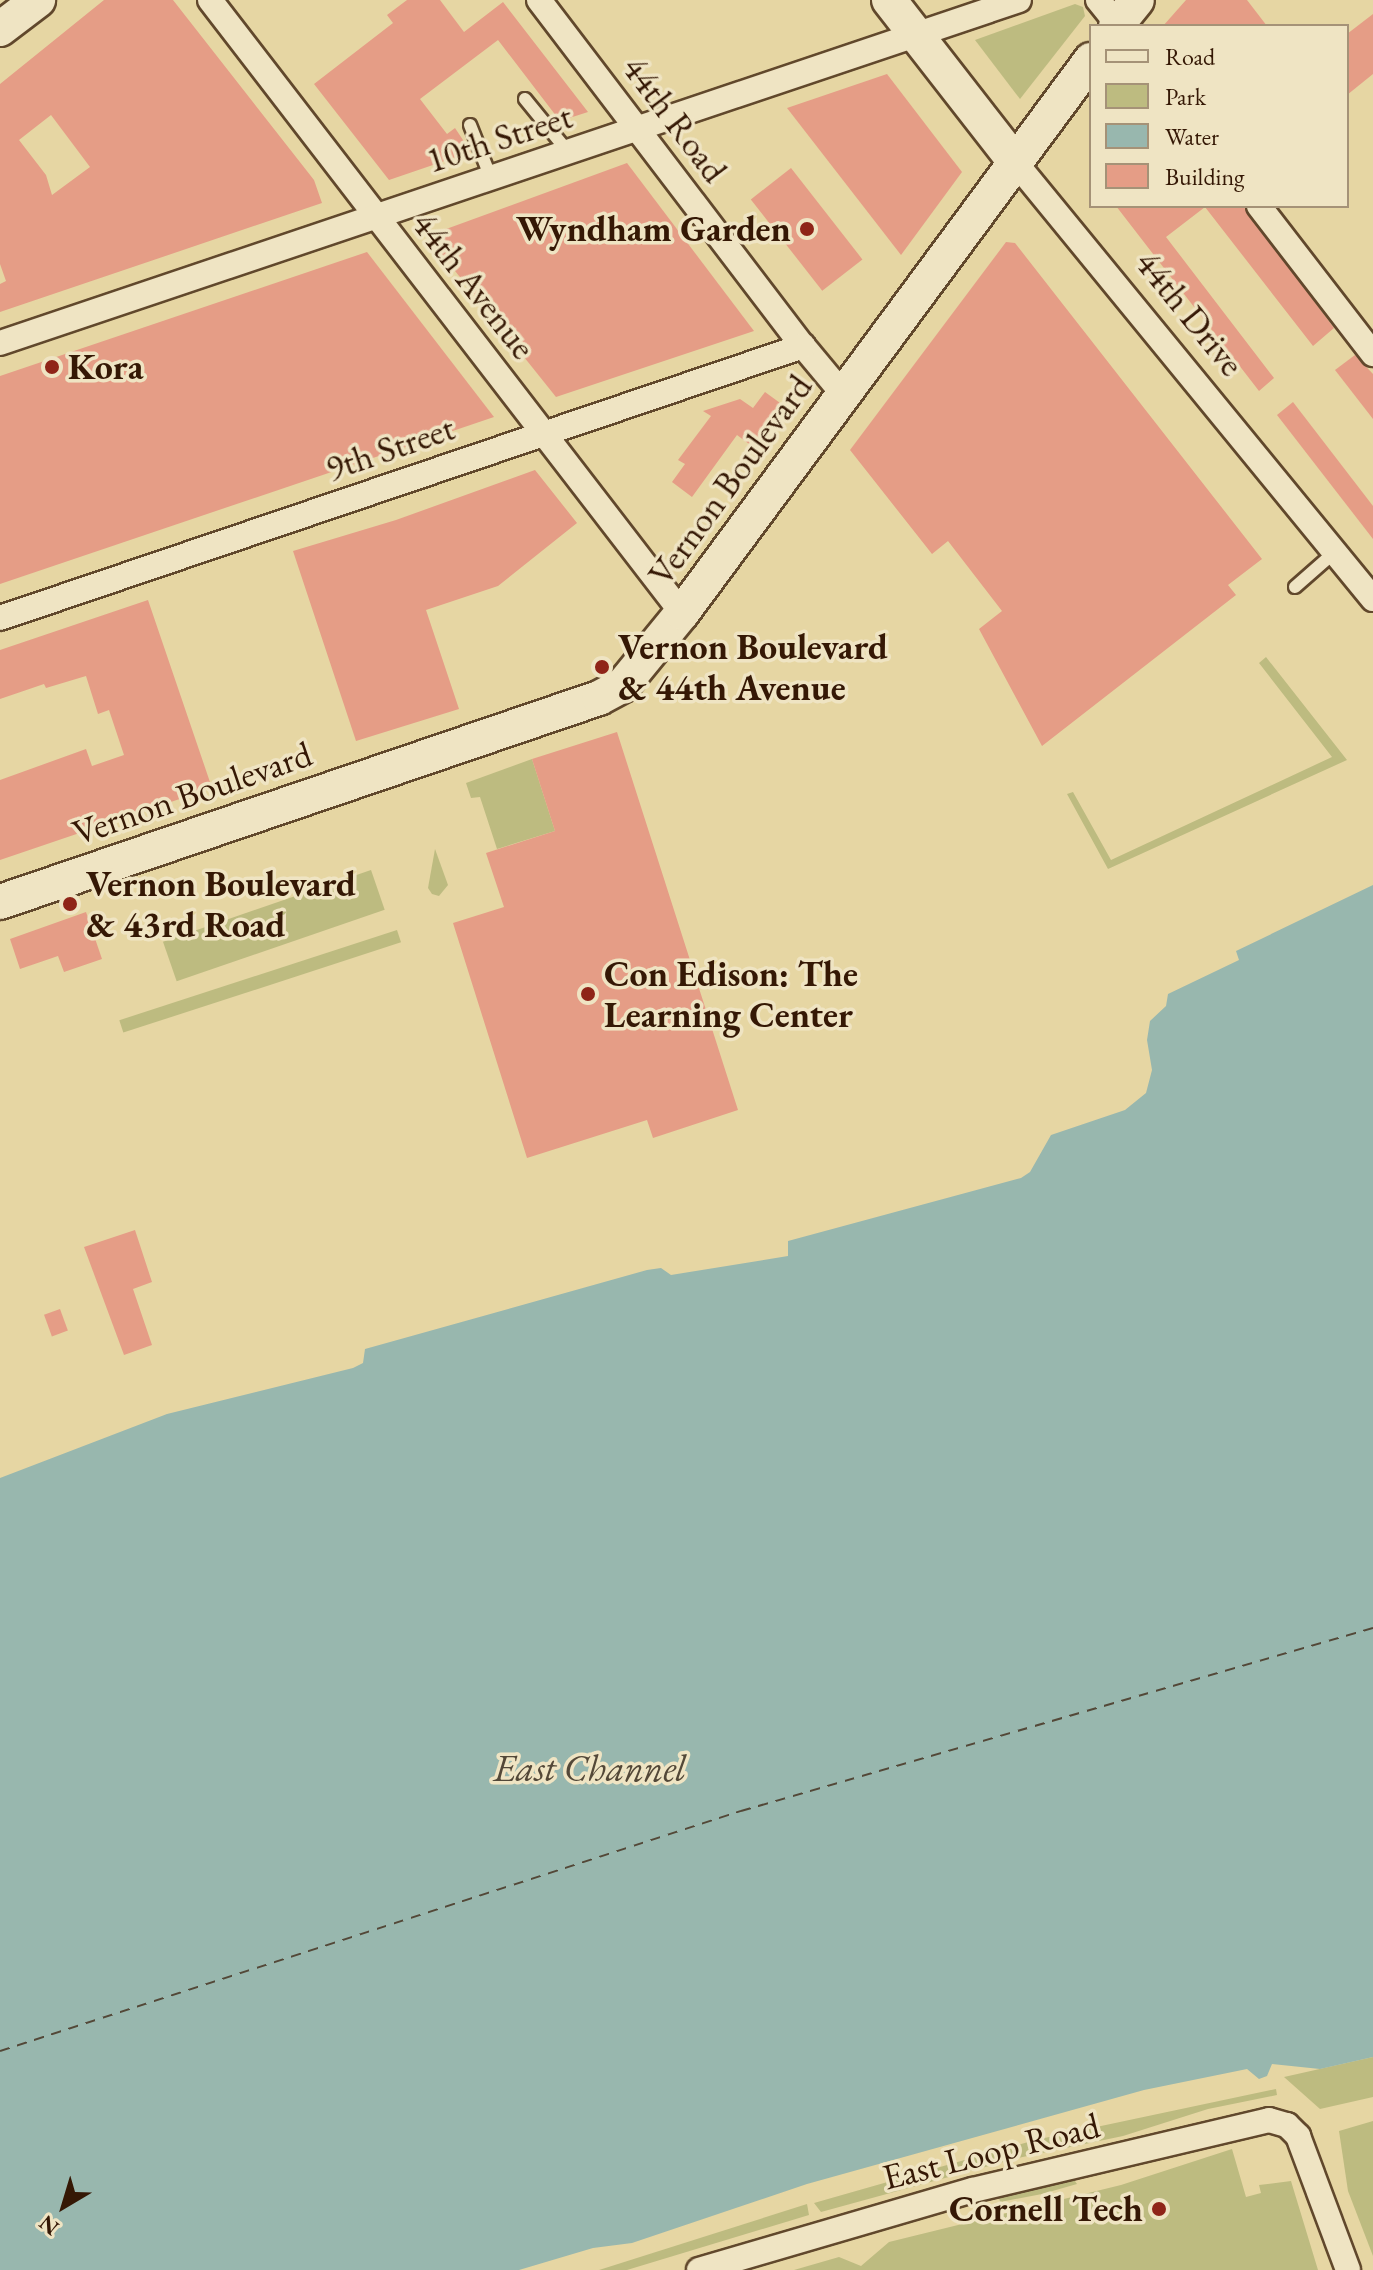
<!DOCTYPE html>
<style>
body{margin:0}
#map{position:relative;width:1373px;height:2270px;overflow:hidden;background:#e6d6a3;font-family:"EB Garamond",serif}
div>[style]{position:absolute}
[style*='--x']{left:calc(var(--x)*1px);top:calc(var(--y)*1px);width:calc(var(--w)*1px);rotate:calc(var(--a)*1deg)}
.green>*{inset:0;background:#bdbb80;transform-origin:0 0}
.water>*{inset:0;background:#98b7ae}
.ferry>*{height:2px;margin-top:-1px;transform-origin:0;background:repeating-linear-gradient(90deg,#534838 0 10px,transparent 0 18px)}
.building>*{inset:0;background:#e59d86;transform-origin:0 0}
.roads{filter:drop-shadow(2px 0 #61482c) drop-shadow(-2px 0 #61482c) drop-shadow(0 2px #61482c) drop-shadow(0 -2px #61482c)}
.lane>*{height:12px;margin:-6px;padding:0 6px;transform-origin:6px;border-radius:6px;background:#efe4c3}
.street>*{height:24px;margin:-12px;padding:0 12px;transform-origin:12px;border-radius:12px;background:#efe4c3}
.secondary>*{height:34px;margin:-17px;padding:0 17px;transform-origin:17px;border-radius:17px;background:#efe4c3}
.dots>*{width:22px;height:22px;translate:-50% -50%;box-sizing:border-box;border:4px solid #efe4c3;border-radius:50%}
span{translate:-50% -50%;white-space:nowrap;text-align:center;line-height:1.15;-webkit-text-stroke:7px #efe4c3;paint-order:stroke}
.street-label{font-size:36px;color:#351805}
.poi-label{font-size:36px;color:#351805;font-weight:700}
.right{translate:-100% -50%;text-align:right}
.left{translate:0 -50%;text-align:left}
.water-label{font-size:38px;color:#534838;font-style:italic}
.legend{position:absolute;left:1089px;top:24px;width:260px;height:184px;box-sizing:border-box;background:#efe4c3;border:2px solid #a59277;margin:0;padding:10px 14px;list-style:none;font-size:24px;color:#351805}
.legend li{display:flex;align-items:center;gap:16px;height:40px}
.legend b{width:40px;border:2px solid #a59277}
.north{position:absolute;left:24px;top:2166px;width:80px;height:80px;-webkit-text-stroke:6px #efe4c3;paint-order:stroke;rotate:218deg;font-size:22px;font-weight:700;line-height:32px;text-align:center;color:#351805}
.north::after{content:'';display:block;margin:auto;width:28px;height:36px;background:#351805;clip-path:polygon(50% 0,100% 100%,50% 72%,0 100%)}
</style>
<div id="map">
<div class="green">
<div style="clip-path:polygon(1075px 4px,1083px 7px,1085px 16px,1020px 99px,975px 40px)"></div>
<div style="clip-path:polygon(1266px 657px,1347px 760px,1108px 869px,1067px 794px,1073px 792px,1111px 860px,1332px 757px,1259px 663px)"></div>
<div style="clip-path:polygon(532px 759px,555px 831px,497px 849px,480px 797px,471px 798px,466px 783px)"></div>
<div style="clip-path:polygon(435px 849px,448px 885px,439px 896px,432px 894px,428px 888px)"></div>
<div style="left:371px;top:870px;width:42px;height:220px;rotate:71deg"></div>
<div style="left:397px;top:930px;width:13px;height:292px;rotate:72deg"></div>
<div style="clip-path:polygon(1373px 2057px,1373px 2097px,1320px 2109px,1284px 2077px)"></div>
<div style="clip-path:polygon(1276px 2089px,1277px 2095px,1208px 2109px,1123px 2136px,1018px 2158px,821px 2212px,814px 2203px,1035px 2140px)"></div>
<div style="clip-path:polygon(1373px 2121px,1373px 2256px,1348px 2191px,1339px 2131px)"></div>
<div style="clip-path:polygon(1232px 2149px,1246px 2197px,1261px 2193px,1259px 2185px,1291px 2181px,1318px 2270px,794px 2270px,839px 2257px,861px 2266px,889px 2242px,1121px 2185px)"></div>
<div style="clip-path:polygon(1072px 2177px,1077px 2184px,1042px 2194px,1000px 2202px,999px 2197px)"></div>
<div style="clip-path:polygon(807px 2204px,809px 2215px,627px 2270px,599px 2270px)"></div>
</div>
<div class="water">
<div style="clip-path:polygon(1373px 885px,1373px 2057px,1320px 2069px,1272px 2064px,1267px 2076px,1259px 2079px,1247px 2069px,1144px 2090px,807px 2184px,632px 2243px,593px 2248px,519px 2270px,0 2270px,0 1478px,167px 1414px,353px 1368px,363px 1363px,365px 1349px,647px 1270px,661px 1268px,671px 1275px,788px 1256px,788px 1241px,1021px 1178px,1030px 1172px,1051px 1135px,1125px 1110px,1146px 1093px,1152px 1070px,1147px 1040px,1150px 1021px,1166px 1006px,1168px 994px,1239px 960px,1236px 951px)"></div>
</div>
<div class="ferry">
<div style="--x:0;--y:2051;--w:779;--a:-17.95"></div>
<div style="--x:741;--y:1811;--w:658;--a:-16.15"></div>
</div>
<div class="building">
<div style="clip-path:polygon(evenodd,104px 0,173px 0,314px 180px,322px 203px,0 312px,0 284px,6px 281px,0 264px,0 84px,104px 0,51px 115px,90px 167px,52px 195px,46px 175px,19px 140px,51px 115px)"></div>
<div style="clip-path:polygon(407px 0,440px 0,464px 32px,503px 2px,588px 112px,560px 121px,498px 40px,420px 99px,447px 134px,455px 128px,471px 152px,389px 180px,314px 84px,393px 23px,387px 15px)"></div>
<div style="clip-path:polygon(1186px 0,1247px 0,1267px 26px,1163px 26px)"></div>
<div style="clip-path:polygon(1373px 14px,1373px 74px,1347px 95px,1347px 34px)"></div>
<div style="clip-path:polygon(887px 74px,962px 172px,901px 255px,787px 108px)"></div>
<div style="clip-path:polygon(627px 163px,754px 331px,556px 397px,427px 236px)"></div>
<div style="left:791px;top:168px;width:116px;height:51px;rotate:52deg"></div>
<div style="clip-path:polygon(1116px 206px,1243px 206px,1334px 328px,1313px 346px,1205px 207px,1166px 237px,1274px 378px,1259px 391px)"></div>
<div style="clip-path:polygon(1006px 242px,1015px 243px,1262px 559px,1228px 585px,1236px 595px,1042px 746px,979px 629px,1002px 611px,948px 541px,932px 554px,850px 450px)"></div>
<div style="clip-path:polygon(367px 252px,494px 417px,0 584px,0 376px)"></div>
<div style="clip-path:polygon(1355px 355px,1373px 374px,1373px 419px,1335px 370px)"></div>
<div style="clip-path:polygon(765px 392px,787px 408px,757px 450px,737px 435px,692px 497px,672px 482px,685px 464px,678px 460px,711px 416px,703px 411px,740px 399px,753px 408px)"></div>
<div style="clip-path:polygon(1293px 402px,1373px 506px,1373px 539px,1277px 415px)"></div>
<div style="clip-path:polygon(535px 470px,577px 523px,498px 586px,426px 610px,459px 709px,356px 741px,293px 551px,396px 520px)"></div>
<div style="clip-path:polygon(148px 600px,212px 788px,0 860px,0 780px,86px 749px,92px 766px,124px 755px,109px 710px,98px 714px,86px 676px,46px 688px,44px 684px,0 699px,0 650px)"></div>
<div style="clip-path:polygon(617px 732px,738px 1110px,653px 1138px,647px 1120px,527px 1158px,453px 923px,504px 907px,486px 853px,555px 831px,532px 759px)"></div>
<div style="clip-path:polygon(86px 912px,102px 959px,64px 972px,58px 956px,20px 969px,10px 939px)"></div>
<div style="clip-path:polygon(135px 1230px,152px 1282px,133px 1289px,152px 1345px,124px 1355px,84px 1247px)"></div>
<div style="left:60px;top:1309px;width:23px;height:17px;rotate:70deg"></div>
</div>
<div class="roads">
<div class="lane">
<div style="--x:525;--y:99;--w:70;--a:50.8"></div>
<div style="--x:470;--y:125;--w:57;--a:68.4"></div>
<div style="--x:1295;--y:587;--w:53;--a:-41.2"></div>
</div>
<div class="street">
<div style="--x:210;--y:0;--w:774;--a:52.4"></div>
<div style="--x:539;--y:0;--w:435;--a:52.7"></div>
<div style="--x:803;--y:346;--w:62;--a:50.2"></div>
<div style="--x:1098;--y:0;--w:33;--a:51"></div>
<div style="--x:1015;--y:162;--w:565;--a:50.67"></div>
<div style="--x:1259;--y:206;--w:187;--a:52.4"></div>
<div style="--x:0;--y:343;--w:1075;--a:-18.6"></div>
<div style="--x:0;--y:618;--w:848;--a:-18.71"></div>
<div style="--x:699;--y:2270;--w:285;--a:-16.3"></div>
<div style="--x:973;--y:2190;--w:304;--a:-13.3"></div>
<div style="--x:1269;--y:2120;--w:19;--a:16"></div>
<div style="--x:1287;--y:2125;--w:16;--a:45"></div>
<div style="--x:1298;--y:2136;--w:143;--a:69.5"></div>
</div>
<div class="secondary">
<div style="--x:889;--y:0;--w:205;--a:52.1"></div>
<div style="--x:1116;--y:26;--w:33;--a:-51"></div>
<div style="--x:0;--y:29;--w:48;--a:-37.3"></div>
<div style="--x:0;--y:902;--w:633;--a:-18.81"></div>
<div style="--x:599;--y:698;--w:27;--a:-28"></div>
<div style="--x:623;--y:685;--w:93;--a:-50.7"></div>
<div style="--x:682;--y:613;--w:688;--a:-53.51"></div>
</div>
</div>
<div class="dots">
<div style="left:807px;top:229px;background:#8f2418"></div>
<div style="left:52px;top:367px;background:#8f2418"></div>
<div style="left:602px;top:667px;background:#8f2418"></div>
<div style="left:70px;top:904px;background:#8f2418"></div>
<div style="left:588px;top:994px;background:#8f2418"></div>
<div style="left:1159px;top:2209px;background:#8f2418"></div>
</div>
<div class="street-label">
<span style="left:675px;top:119px;rotate:53deg">44th Road</span>
<span style="left:499px;top:138px;rotate:-18deg">10th Street</span>
<span style="left:474px;top:285px;rotate:52deg">44th Avenue</span>
<span style="left:1190px;top:313px;rotate:51deg">44th Drive</span>
<span style="left:390px;top:448px;rotate:-19deg">9th Street</span>
<span style="left:730px;top:480px;rotate:-54deg">Vernon Boulevard</span>
<span style="left:192px;top:793px;rotate:-19deg">Vernon Boulevard</span>
<span style="left:991px;top:2151px;rotate:-14deg">East Loop Road</span>
</div>
<div class="poi-label">
<span class="right" style="left:791px;top:229px">Wyndham Garden</span>
<span class="left" style="left:68px;top:367px">Kora</span>
<span class="left" style="left:618px;top:667px">Vernon Boulevard<br>&amp; 44th Avenue</span>
<span class="left" style="left:86px;top:904px">Vernon Boulevard<br>&amp; 43rd Road</span>
<span class="left" style="left:604px;top:994px">Con Edison: The<br>Learning Center</span>
<span class="right" style="left:1143px;top:2209px">Cornell Tech</span>
</div>
<div class="water-label">
<span style="left:590px;top:1768px">East Channel</span>
</div>
<ul class="legend">
<li><b style="height:10px;background:#efe4c3"></b>Road</li>
<li><b style="height:22px;background:#bdbb80"></b>Park</li>
<li><b style="height:22px;background:#98b7ae"></b>Water</li>
<li><b style="height:22px;background:#e59d86"></b>Building</li>
</ul>
<div class="north">N</div>
</div>
